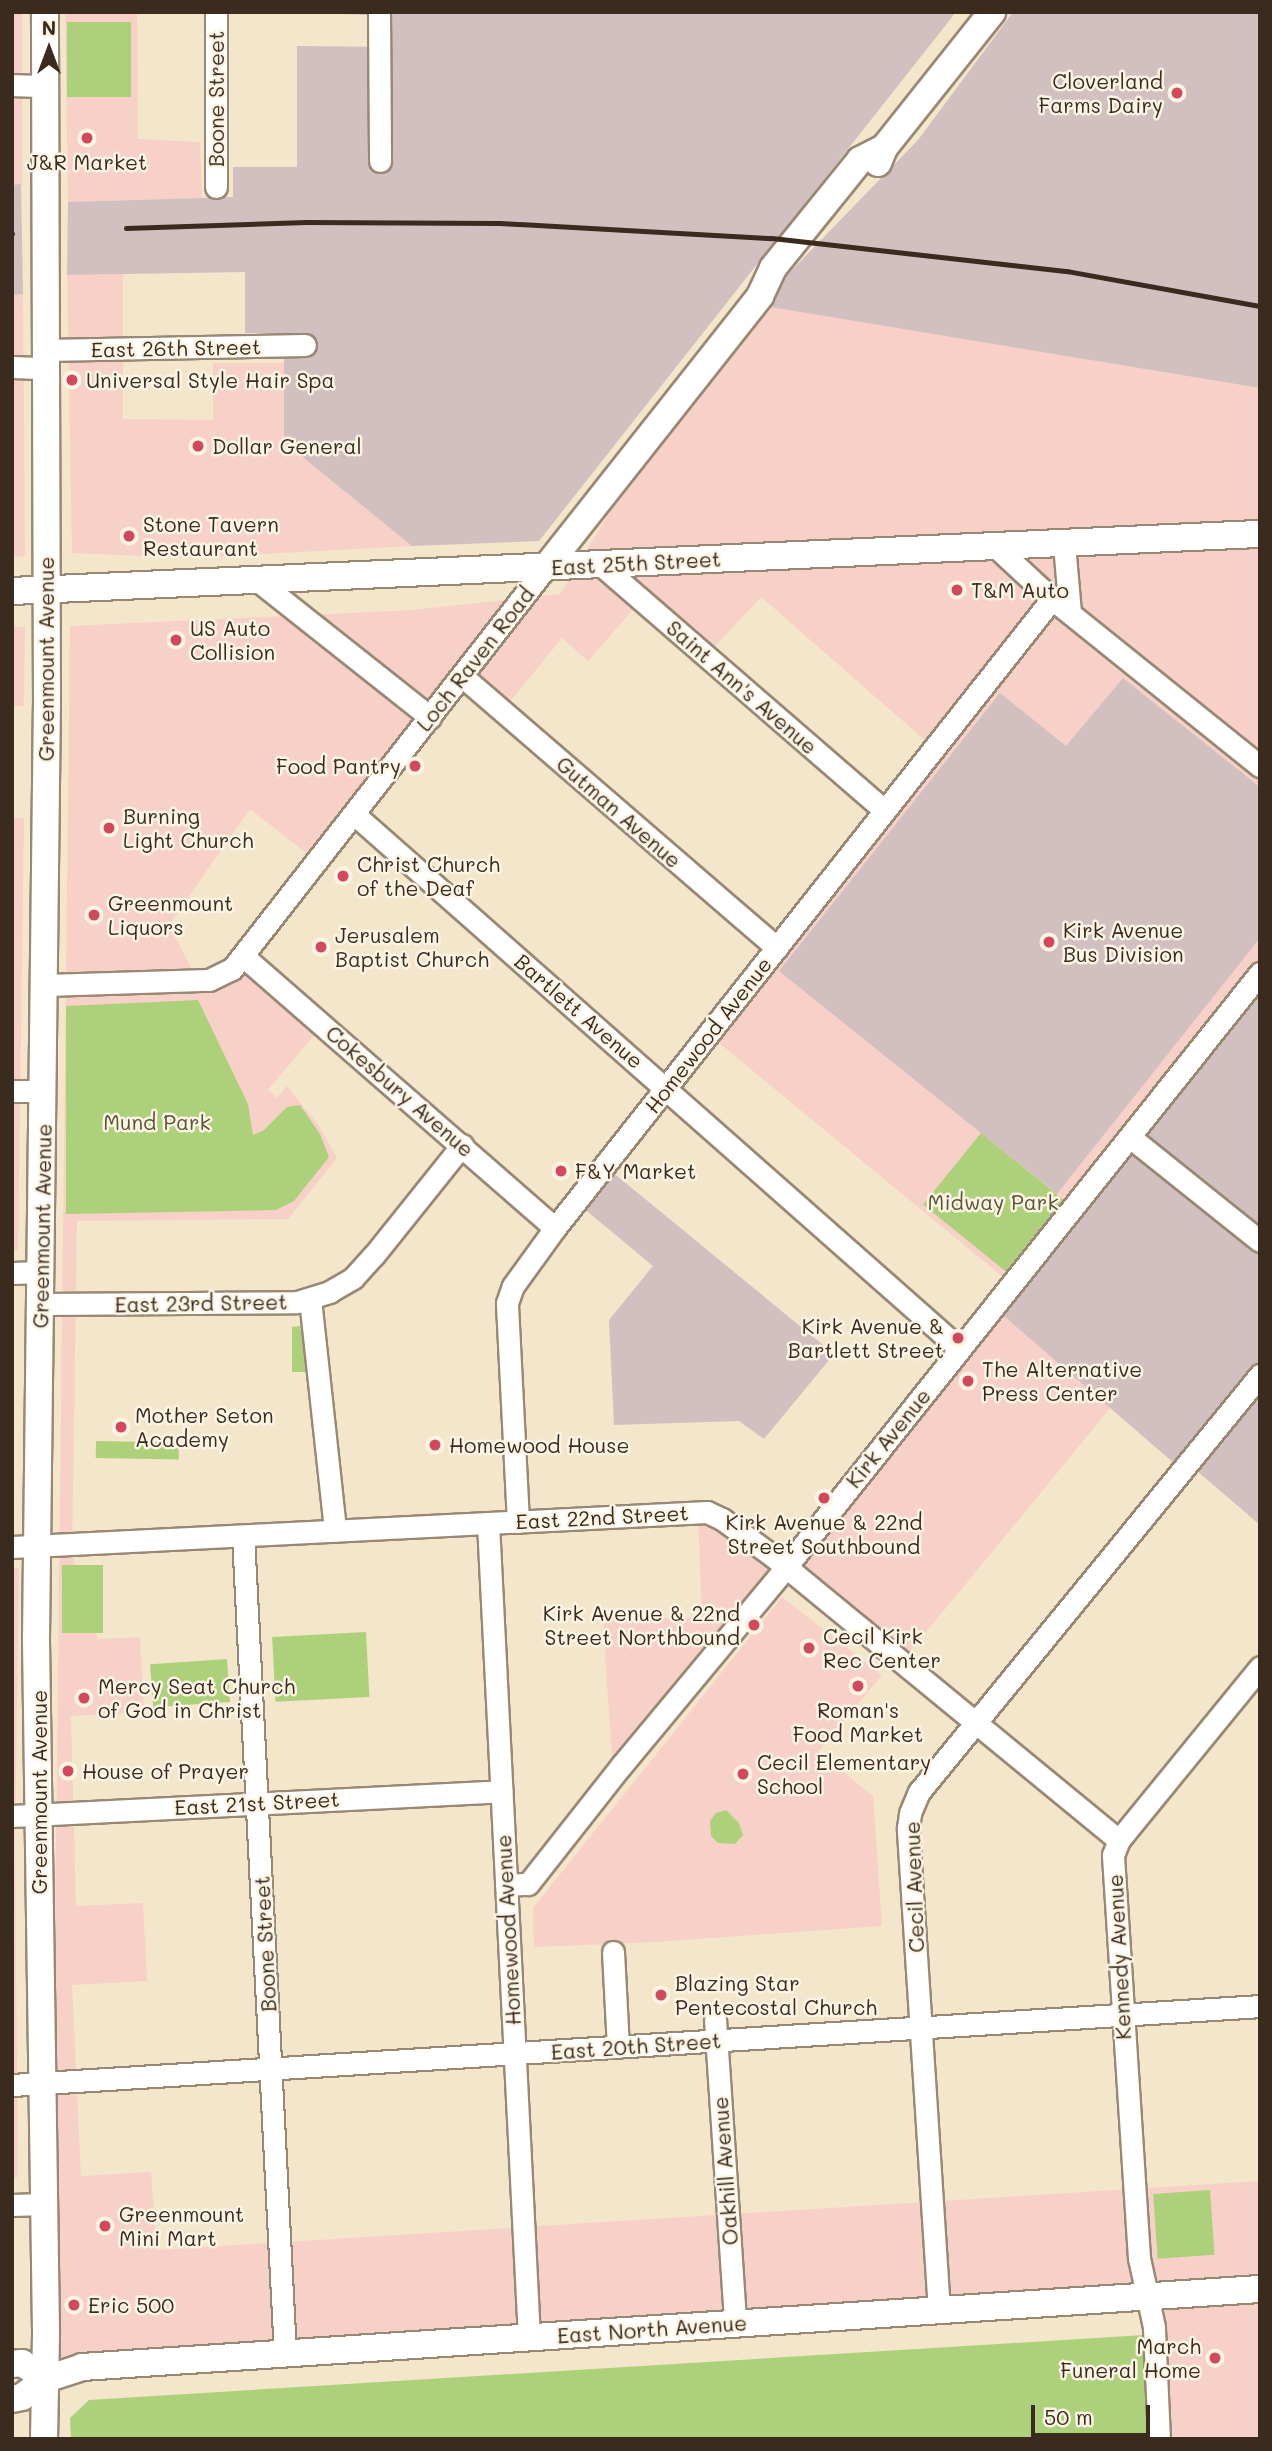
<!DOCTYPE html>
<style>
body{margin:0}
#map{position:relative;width:1272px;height:2451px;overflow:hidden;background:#f4e6ca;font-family:Mali,sans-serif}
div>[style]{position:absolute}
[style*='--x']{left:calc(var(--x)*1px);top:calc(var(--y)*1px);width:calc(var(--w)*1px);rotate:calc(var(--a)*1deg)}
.built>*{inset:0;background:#f7d1c7;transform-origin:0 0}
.industrial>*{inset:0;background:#d2bfc0}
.green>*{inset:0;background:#add17b;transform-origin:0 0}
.roads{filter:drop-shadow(2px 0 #988874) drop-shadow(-2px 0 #988874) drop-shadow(0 2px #988874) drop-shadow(0 -2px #988874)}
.minor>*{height:21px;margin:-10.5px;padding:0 10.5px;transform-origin:10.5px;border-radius:10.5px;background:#fff}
.major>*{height:26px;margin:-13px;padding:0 13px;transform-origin:13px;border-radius:13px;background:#fff}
.rail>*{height:4.5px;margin:-2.25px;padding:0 2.25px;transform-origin:2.25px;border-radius:2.25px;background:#3b2a1e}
.dots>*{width:19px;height:19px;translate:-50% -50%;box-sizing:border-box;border:4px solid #fcf5e5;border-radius:50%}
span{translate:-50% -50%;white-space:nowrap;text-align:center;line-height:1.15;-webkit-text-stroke:5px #fcf5e5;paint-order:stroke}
.poi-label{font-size:21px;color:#3b2a1e}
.right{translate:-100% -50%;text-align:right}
.left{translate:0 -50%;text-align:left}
.street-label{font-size:21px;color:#3b2a1e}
.park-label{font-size:21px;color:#585435}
.frame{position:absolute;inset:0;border:14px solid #3b2a1e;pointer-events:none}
.north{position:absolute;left:14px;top:14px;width:70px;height:70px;-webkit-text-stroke:5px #fcf5e5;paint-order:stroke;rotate:0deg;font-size:19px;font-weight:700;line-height:28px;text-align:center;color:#3b2a1e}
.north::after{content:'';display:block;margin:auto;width:24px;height:32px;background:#3b2a1e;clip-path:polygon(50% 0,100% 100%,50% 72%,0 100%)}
.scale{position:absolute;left:1031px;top:2405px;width:119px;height:32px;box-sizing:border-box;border:4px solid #3b2a1e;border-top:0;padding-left:9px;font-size:21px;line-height:24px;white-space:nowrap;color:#3b2a1e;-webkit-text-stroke:5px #fcf5e5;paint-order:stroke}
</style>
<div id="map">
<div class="built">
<div style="left:12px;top:12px;width:10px;height:173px"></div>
<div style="clip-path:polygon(65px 12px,137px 12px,138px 139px,200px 142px,202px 198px,68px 202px)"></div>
<div style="clip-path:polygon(123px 274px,123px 419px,213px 420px,213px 363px,285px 363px,284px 442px,412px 546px,191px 558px,72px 553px,67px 275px)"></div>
<div style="clip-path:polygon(23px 294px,25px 556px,12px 557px,12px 295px)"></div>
<div style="clip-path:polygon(758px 305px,1260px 388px,1260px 787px,1123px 678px,1066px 747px,1057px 1194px,1260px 938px,1260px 972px,1015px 1287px,713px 1038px,936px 750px,761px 597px,705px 657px,643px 598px,588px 661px,562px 638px,499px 715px,462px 683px,320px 864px,250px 809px,169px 925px,197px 979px,243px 960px,321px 1027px,268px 1090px,277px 1098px,287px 1086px,319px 1126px,337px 1158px,288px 1219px,77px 1221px,72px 1555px,98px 1639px,140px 1637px,144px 1712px,71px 1716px,76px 1906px,143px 1903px,147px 1981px,72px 1985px,81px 2176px,151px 2172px,157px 2250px,1260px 2181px,1260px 2439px,1167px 2439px,1159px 2300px,50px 2372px,70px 626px,412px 610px,560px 594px,663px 424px)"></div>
<div style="left:25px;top:627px;width:79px;height:13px;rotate:91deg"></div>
<div style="clip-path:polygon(12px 818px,24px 818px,18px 1250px,12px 1250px)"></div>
<div style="clip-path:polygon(997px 1310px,1111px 1407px,970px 1579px,900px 1663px,785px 1571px,613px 1774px,603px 1621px,702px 1617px,698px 1515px,782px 1569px)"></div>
<div style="clip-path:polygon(12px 1568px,19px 1568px,15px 1842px,18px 2177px,12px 2178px)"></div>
<div style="clip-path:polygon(782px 1597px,882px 1675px,818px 1752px,873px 1796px,882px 1926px,656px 1942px,534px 1947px,533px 1908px)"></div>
</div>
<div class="industrial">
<div style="clip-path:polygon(298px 12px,956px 12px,539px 541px,412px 546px,284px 442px,284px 333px,245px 333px,245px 272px,67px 275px,68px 202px,233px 197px,233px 167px,297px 167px,297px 46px,387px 47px,387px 16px)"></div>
<div style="clip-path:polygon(1013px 12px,1260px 12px,1260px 388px,758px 305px,918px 140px)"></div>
<div style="clip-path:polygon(21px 184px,23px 294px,12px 295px,12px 185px)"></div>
<div style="clip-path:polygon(1123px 678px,1260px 787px,1260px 938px,1057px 1194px,779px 971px,1000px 693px,1066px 746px)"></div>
<div style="clip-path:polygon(1260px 972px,1260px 1525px,1189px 1464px,1183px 1471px,997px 1310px)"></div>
<div style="clip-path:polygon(605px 1166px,834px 1354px,764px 1439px,739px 1421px,614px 1425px,609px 1320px,653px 1266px,576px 1202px)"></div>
</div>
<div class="green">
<div style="left:131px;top:22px;width:75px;height:64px;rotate:90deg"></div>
<div style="clip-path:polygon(198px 1000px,248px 1104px,253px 1135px,264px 1130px,287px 1107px,300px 1105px,320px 1134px,329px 1157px,294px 1201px,276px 1210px,66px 1214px,66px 1006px)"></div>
<div style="left:981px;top:1133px;width:106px;height:92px;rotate:39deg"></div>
<div style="clip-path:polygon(300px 1326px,309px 1372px,292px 1372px,292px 1327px)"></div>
<div style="left:96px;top:1441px;width:83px;height:17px;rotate:1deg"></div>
<div style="left:62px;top:1565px;width:41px;height:68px"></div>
<div style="left:366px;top:1632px;width:65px;height:94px;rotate:87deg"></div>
<div style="left:227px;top:1659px;width:43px;height:77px;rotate:86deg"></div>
<div style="clip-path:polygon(726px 1810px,739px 1823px,743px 1835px,735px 1844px,718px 1843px,711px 1836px,710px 1821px,716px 1813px)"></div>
<div style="left:1210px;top:2190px;width:65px;height:57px;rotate:86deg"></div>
<div style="clip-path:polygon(1144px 2335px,1149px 2439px,71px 2439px,70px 2418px,89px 2400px)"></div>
</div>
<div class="roads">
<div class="minor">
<div style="--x:216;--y:12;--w:175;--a:90"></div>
<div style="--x:379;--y:12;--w:149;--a:89.6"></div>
<div style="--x:12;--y:85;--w:33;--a:2"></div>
<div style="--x:46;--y:350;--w:259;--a:-1.1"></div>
<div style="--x:12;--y:367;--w:34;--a:2"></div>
<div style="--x:1064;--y:544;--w:69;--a:85"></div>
<div style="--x:996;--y:547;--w:76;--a:42.9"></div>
<div style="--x:1052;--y:599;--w:267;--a:38.8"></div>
<div style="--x:600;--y:564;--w:376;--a:40.9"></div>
<div style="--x:257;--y:580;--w:221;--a:38.4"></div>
<div style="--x:462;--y:676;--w:416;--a:40.8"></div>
<div style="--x:354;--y:814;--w:808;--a:41.44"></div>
<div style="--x:243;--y:956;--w:414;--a:41.1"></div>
<div style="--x:46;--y:985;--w:163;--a:-1.8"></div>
<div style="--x:209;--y:980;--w:25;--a:-26"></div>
<div style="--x:232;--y:969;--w:512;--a:-51.99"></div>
<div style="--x:12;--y:1091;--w:32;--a:0"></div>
<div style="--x:1130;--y:1137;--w:166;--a:38.7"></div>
<div style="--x:12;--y:1273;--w:29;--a:-2"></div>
<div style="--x:310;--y:1299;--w:233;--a:83.8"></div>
<div style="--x:40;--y:1304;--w:257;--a:-0.4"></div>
<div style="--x:297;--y:1302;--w:34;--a:-17"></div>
<div style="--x:329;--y:1292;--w:28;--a:-30"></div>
<div style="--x:353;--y:1278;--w:31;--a:-48"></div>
<div style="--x:374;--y:1255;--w:141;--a:-51.3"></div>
<div style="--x:518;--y:1522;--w:219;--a:-92.9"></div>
<div style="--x:507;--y:1303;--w:18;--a:-71"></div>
<div style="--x:513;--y:1286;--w:72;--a:-54.1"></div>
<div style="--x:555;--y:1228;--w:802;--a:-51.69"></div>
<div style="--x:488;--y:1523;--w:815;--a:87.12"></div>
<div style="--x:243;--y:1536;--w:818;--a:87.06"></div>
<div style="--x:12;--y:1547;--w:696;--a:-2.88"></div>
<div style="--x:707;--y:1512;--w:17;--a:25"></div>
<div style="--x:722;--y:1519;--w:64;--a:36.2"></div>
<div style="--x:774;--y:1557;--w:446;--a:39.4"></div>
<div style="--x:12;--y:1816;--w:490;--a:-2.9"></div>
<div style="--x:506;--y:1885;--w:22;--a:-3"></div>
<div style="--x:528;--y:1884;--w:150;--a:-51.8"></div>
<div style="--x:621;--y:1766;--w:259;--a:-50.3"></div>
<div style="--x:786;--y:1567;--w:760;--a:-51.41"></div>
<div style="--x:613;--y:1952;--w:95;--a:87"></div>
<div style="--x:715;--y:2019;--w:306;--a:86.2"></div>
<div style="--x:12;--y:2085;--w:1250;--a:-3.62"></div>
<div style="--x:12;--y:2205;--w:31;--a:-2"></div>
<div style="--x:939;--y:2311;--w:484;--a:-93.7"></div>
<div style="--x:908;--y:1828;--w:15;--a:-82"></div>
<div style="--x:910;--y:1813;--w:23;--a:-67"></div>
<div style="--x:919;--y:1792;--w:539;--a:-50.73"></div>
<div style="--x:1159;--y:2439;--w:112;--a:-92.6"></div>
<div style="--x:1154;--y:2327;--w:71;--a:-102.3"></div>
<div style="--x:1139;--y:2258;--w:404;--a:-93.7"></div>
<div style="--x:1113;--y:1855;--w:16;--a:-68"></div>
<div style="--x:1119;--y:1840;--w:223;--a:-50.8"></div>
</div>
<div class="major">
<div style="--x:878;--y:163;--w:16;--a:-68"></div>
<div style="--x:884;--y:148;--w:174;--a:-51.5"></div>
<div style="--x:547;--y:566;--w:344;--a:-51.7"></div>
<div style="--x:760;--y:296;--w:31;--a:-65"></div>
<div style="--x:773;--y:268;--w:139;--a:-51.1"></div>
<div style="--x:860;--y:160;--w:27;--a:-27"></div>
<div style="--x:12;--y:591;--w:1249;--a:-2.62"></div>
<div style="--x:12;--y:2364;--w:10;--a:-6"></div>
<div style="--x:22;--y:2363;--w:29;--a:34"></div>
<div style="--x:12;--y:2399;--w:10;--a:-11"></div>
<div style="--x:22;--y:2397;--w:30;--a:-37"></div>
<div style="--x:46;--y:2379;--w:38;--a:-18"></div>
<div style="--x:82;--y:2367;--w:1181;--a:-3.79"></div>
<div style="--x:44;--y:2439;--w:108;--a:-88.9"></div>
<div style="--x:46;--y:2331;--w:692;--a:-90.83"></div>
<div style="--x:36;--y:1639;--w:934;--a:-89.33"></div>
<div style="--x:47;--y:705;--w:693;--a:-90.17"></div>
</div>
</div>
<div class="rail">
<div style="--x:126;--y:228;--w:180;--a:-1.9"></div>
<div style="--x:306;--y:222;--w:194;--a:0.3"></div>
<div style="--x:500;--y:223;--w:272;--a:3.2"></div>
<div style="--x:772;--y:238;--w:297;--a:6.4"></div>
<div style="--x:1067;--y:271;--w:196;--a:10.3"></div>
<div style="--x:12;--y:234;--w:1;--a:0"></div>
</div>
<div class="dots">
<div style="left:1177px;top:93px;background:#d1495b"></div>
<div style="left:87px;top:138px;background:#d1495b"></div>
<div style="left:72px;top:380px;background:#d1495b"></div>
<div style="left:198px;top:446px;background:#d1495b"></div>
<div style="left:129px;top:536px;background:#d1495b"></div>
<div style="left:957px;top:590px;background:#d1495b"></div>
<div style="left:176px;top:640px;background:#d1495b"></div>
<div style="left:415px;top:766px;background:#d1495b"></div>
<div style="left:109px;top:828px;background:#d1495b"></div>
<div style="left:343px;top:876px;background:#d1495b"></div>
<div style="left:94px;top:915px;background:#d1495b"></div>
<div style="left:1049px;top:942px;background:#d1495b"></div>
<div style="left:321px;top:947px;background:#d1495b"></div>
<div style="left:561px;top:1171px;background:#d1495b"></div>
<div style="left:958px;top:1338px;background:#d1495b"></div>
<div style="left:968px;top:1381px;background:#d1495b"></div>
<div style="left:121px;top:1427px;background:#d1495b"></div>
<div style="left:435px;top:1445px;background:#d1495b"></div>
<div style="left:824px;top:1498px;background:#d1495b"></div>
<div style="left:754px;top:1625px;background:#d1495b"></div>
<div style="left:809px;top:1648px;background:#d1495b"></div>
<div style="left:858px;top:1686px;background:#d1495b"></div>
<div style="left:84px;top:1698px;background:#d1495b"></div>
<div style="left:68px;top:1771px;background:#d1495b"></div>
<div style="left:743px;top:1774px;background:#d1495b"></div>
<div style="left:661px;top:1995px;background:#d1495b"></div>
<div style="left:105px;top:2226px;background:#d1495b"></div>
<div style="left:74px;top:2305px;background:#d1495b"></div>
<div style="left:1215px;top:2358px;background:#d1495b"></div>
</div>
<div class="poi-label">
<span class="right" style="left:1163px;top:93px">Cloverland<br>Farms Dairy</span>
<span style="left:87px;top:162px">J&amp;R Market</span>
<span class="left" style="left:86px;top:380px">Universal Style Hair Spa</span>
<span class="left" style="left:212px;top:446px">Dollar General</span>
<span class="left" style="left:143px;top:536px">Stone Tavern<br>Restaurant</span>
<span class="left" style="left:971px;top:590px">T&amp;M Auto</span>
<span class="left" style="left:190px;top:640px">US Auto<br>Collision</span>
<span class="right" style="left:401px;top:766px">Food Pantry</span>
<span class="left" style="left:123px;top:828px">Burning<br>Light Church</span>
<span class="left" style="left:357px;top:876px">Christ Church<br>of the Deaf</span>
<span class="left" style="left:108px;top:915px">Greenmount<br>Liquors</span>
<span class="left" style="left:1063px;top:942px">Kirk Avenue<br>Bus Division</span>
<span class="left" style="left:335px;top:947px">Jerusalem<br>Baptist Church</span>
<span class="left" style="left:575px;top:1171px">F&amp;Y Market</span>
<span class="right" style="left:944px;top:1338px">Kirk Avenue &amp;<br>Bartlett Street</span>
<span class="left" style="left:982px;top:1381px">The Alternative<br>Press Center</span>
<span class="left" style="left:135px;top:1427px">Mother Seton<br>Academy</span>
<span class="left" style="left:449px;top:1445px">Homewood House</span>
<span style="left:824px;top:1534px">Kirk Avenue &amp; 22nd<br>Street Southbound</span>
<span class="right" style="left:740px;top:1625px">Kirk Avenue &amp; 22nd<br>Street Northbound</span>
<span class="left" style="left:823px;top:1648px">Cecil Kirk<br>Rec Center</span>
<span class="left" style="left:98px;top:1698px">Mercy Seat Church<br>of God in Christ</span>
<span style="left:858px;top:1722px">Roman's<br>Food Market</span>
<span class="left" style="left:757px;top:1774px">Cecil Elementary<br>School</span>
<span class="left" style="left:82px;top:1771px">House of Prayer</span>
<span class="left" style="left:675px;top:1995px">Blazing Star<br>Pentecostal Church</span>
<span class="left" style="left:119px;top:2226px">Greenmount<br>Mini Mart</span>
<span class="left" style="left:88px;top:2305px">Eric 500</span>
<span class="right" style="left:1201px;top:2358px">March<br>Funeral Home</span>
</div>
<div class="street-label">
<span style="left:216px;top:99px;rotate:-90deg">Boone Street</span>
<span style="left:176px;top:348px;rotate:-1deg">East 26th Street</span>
<span style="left:636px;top:563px;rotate:-3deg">East 25th Street</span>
<span style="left:46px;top:659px;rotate:-90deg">Greenmount Avenue</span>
<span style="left:475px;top:659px;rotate:-52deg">Loch Raven Road</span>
<span style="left:742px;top:687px;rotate:41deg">Saint Ann's Avenue</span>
<span style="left:619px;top:812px;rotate:41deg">Gutman Avenue</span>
<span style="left:579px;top:1011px;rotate:41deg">Bartlett Avenue</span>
<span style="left:708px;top:1035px;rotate:-52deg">Homewood Avenue</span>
<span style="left:400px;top:1091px;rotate:41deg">Cokesbury Avenue</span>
<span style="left:42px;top:1226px;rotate:-89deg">Greenmount Avenue</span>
<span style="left:201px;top:1303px;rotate:-1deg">East 23rd Street</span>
<span style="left:888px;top:1438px;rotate:-51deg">Kirk Avenue</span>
<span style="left:602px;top:1517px;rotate:-3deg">East 22nd Street</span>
<span style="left:39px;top:1792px;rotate:-90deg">Greenmount Avenue</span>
<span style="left:257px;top:1803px;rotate:-3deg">East 21st Street</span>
<span style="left:914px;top:1887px;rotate:-92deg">Cecil Avenue</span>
<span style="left:508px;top:1930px;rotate:-93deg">Homewood Avenue</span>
<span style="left:265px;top:1944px;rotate:-93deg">Boone Street</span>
<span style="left:1119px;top:1957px;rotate:-93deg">Kennedy Avenue</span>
<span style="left:636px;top:2046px;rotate:-4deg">East 20th Street</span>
<span style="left:725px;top:2171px;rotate:-94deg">Oakhill Avenue</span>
<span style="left:652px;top:2329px;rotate:-4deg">East North Avenue</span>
</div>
<div class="park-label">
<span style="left:157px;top:1122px">Mund Park</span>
<span style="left:993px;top:1202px">Midway Park</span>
</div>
<div class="frame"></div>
<div class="north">N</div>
<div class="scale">50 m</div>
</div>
